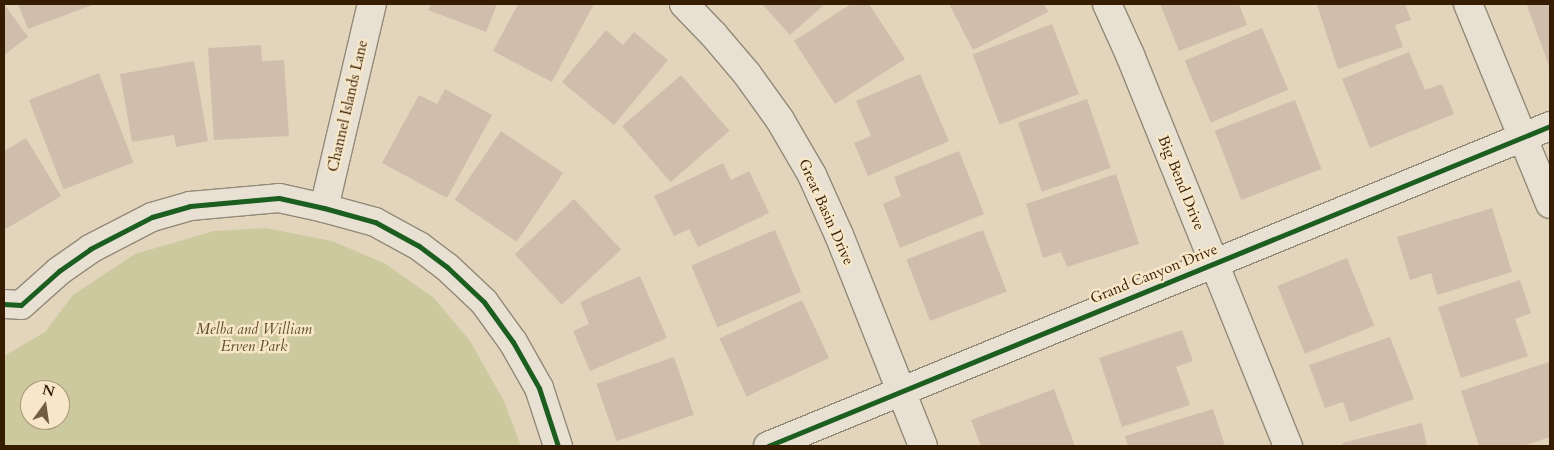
<!DOCTYPE html>
<style>
body{margin:0}
#map{position:relative;width:1554px;height:450px;overflow:hidden;background:#e2d5bb;font-family:Cardo,serif}
div>[style]{position:absolute}
[style*='--x']{left:calc(var(--x)*1px);top:calc(var(--y)*1px);width:calc(var(--w)*1px);rotate:calc(var(--a)*1deg)}
.green>*{inset:0;background:#cdc99f}
.building>*{inset:0;background:#d0beac;transform-origin:0 0}
.roads{filter:drop-shadow(1px 0 #938977) drop-shadow(-1px 0 #938977) drop-shadow(0 1px #938977) drop-shadow(0 -1px #938977)}
.street>*{height:28px;margin:-14px;padding:0 14px;transform-origin:14px;border-radius:14px;background:#e7e0d3}
.cycleway>*{height:5px;margin:-2.5px;padding:0 2.5px;transform-origin:2.5px;border-radius:2.5px;background:#1b5e20}
span{translate:-50% -50%;white-space:nowrap;text-align:center;line-height:1.15;-webkit-text-stroke:5px #f7e7c8;paint-order:stroke}
.street-label{font-size:15px;color:#361c01}
.park-label{font-size:15px;color:#5e4d2a;font-style:italic}
.frame{position:absolute;inset:0;border:5px solid #361c01;pointer-events:none}
.north{position:absolute;left:20px;top:380px;width:50px;height:50px;box-sizing:border-box;background:#f7e7c8;border:1px solid #aa9678;border-radius:50%;rotate:14deg;font-size:14px;font-weight:700;line-height:20px;text-align:center;color:#361c01}
.north::after{content:'';display:block;margin:auto;width:18px;height:22px;background:#725d42;clip-path:polygon(50% 0,100% 100%,50% 72%,0 100%)}
</style>
<div id="map">
<div class="green">
<div style="clip-path:polygon(evenodd,265px 228px,332px 241px,386px 264px,434px 298px,470px 341px,504px 401px,521px 446px,4px 446px,4px 356px,45px 332px,73px 295px,135px 254px,214px 231px,265px 228px,30px 390px,60px 390px,60px 420px,30px 420px,30px 390px)"></div>
</div>
<div class="building">
<div style="clip-path:polygon(4px 4px,28px 37px,4px 55px)"></div>
<div style="clip-path:polygon(18px 4px,95px 4px,28px 29px)"></div>
<div style="clip-path:polygon(431px 4px,497px 4px,486px 32px,428px 10px)"></div>
<div style="clip-path:polygon(518px 4px,594px 4px,552px 82px,493px 51px)"></div>
<div style="clip-path:polygon(762px 4px,825px 4px,790px 35px)"></div>
<div style="clip-path:polygon(851px 4px,869px 4px,905px 59px,835px 104px,794px 41px)"></div>
<div style="clip-path:polygon(949px 4px,1044px 4px,1048px 12px,973px 50px)"></div>
<div style="clip-path:polygon(1160px 4px,1239px 4px,1247px 25px,1179px 51px)"></div>
<div style="clip-path:polygon(1320px 4px,1405px 4px,1411px 20px,1395px 25px,1403px 47px,1338px 69px,1317px 5px)"></div>
<div style="clip-path:polygon(1550px 4px,1550px 69px,1527px 5px)"></div>
<div style="left:1052px;top:24px;width:75px;height:85px;rotate:69deg"></div>
<div style="left:1262px;top:28px;width:67px;height:84px;rotate:67deg"></div>
<div style="clip-path:polygon(606px 30px,623px 45px,634px 32px,668px 60px,614px 125px,562px 82px)"></div>
<div style="clip-path:polygon(261px 45px,262px 61px,284px 60px,289px 136px,214px 140px,208px 48px)"></div>
<div style="clip-path:polygon(1409px 52px,1425px 90px,1442px 84px,1454px 114px,1370px 148px,1342px 79px)"></div>
<div style="clip-path:polygon(194px 61px,208px 141px,176px 147px,174px 135px,132px 142px,120px 74px)"></div>
<div style="left:99px;top:73px;width:96px;height:75px;rotate:69deg"></div>
<div style="clip-path:polygon(920px 74px,949px 141px,868px 176px,854px 143px,871px 136px,856px 101px)"></div>
<div style="left:681px;top:75px;width:74px;height:78px;rotate:49deg"></div>
<div style="clip-path:polygon(445px 89px,492px 115px,447px 198px,382px 163px,419px 95px,437px 104px)"></div>
<div style="left:1087px;top:99px;width:73px;height:73px;rotate:71deg"></div>
<div style="left:1295px;top:100px;width:74px;height:86px;rotate:69deg"></div>
<div style="left:501px;top:131px;width:75px;height:83px;rotate:34deg"></div>
<div style="clip-path:polygon(26px 138px,61px 196px,4px 230px,4px 151px)"></div>
<div style="clip-path:polygon(959px 151px,984px 214px,900px 248px,883px 204px,901px 196px,894px 177px)"></div>
<div style="clip-path:polygon(723px 163px,731px 180px,749px 171px,769px 213px,698px 247px,689px 229px,674px 236px,654px 196px)"></div>
<div style="clip-path:polygon(1116px 174px,1139px 244px,1067px 267px,1061px 252px,1043px 258px,1026px 204px)"></div>
<div style="left:574px;top:199px;width:69px;height:81px;rotate:47deg"></div>
<div style="clip-path:polygon(1492px 208px,1512px 272px,1437px 295px,1431px 273px,1410px 280px,1397px 237px)"></div>
<div style="left:775px;top:230px;width:67px;height:91px;rotate:67deg"></div>
<div style="left:983px;top:230px;width:66px;height:82px;rotate:69deg"></div>
<div style="left:1347px;top:258px;width:73px;height:75px;rotate:68deg"></div>
<div style="clip-path:polygon(640px 276px,667px 338px,590px 371px,573px 331px,589px 324px,580px 302px)"></div>
<div style="clip-path:polygon(1520px 280px,1531px 313px,1515px 319px,1528px 356px,1461px 378px,1438px 307px)"></div>
<div style="left:802px;top:300px;width:64px;height:91px;rotate:65deg"></div>
<div style="clip-path:polygon(1182px 330px,1193px 361px,1176px 367px,1190px 405px,1122px 427px,1099px 358px)"></div>
<div style="clip-path:polygon(1390px 337px,1414px 399px,1350px 422px,1343px 402px,1325px 408px,1309px 365px)"></div>
<div style="left:674px;top:357px;width:61px;height:82px;rotate:71deg"></div>
<div style="clip-path:polygon(1549px 362px,1550px 437px,1523px 446px,1479px 446px,1461px 391px)"></div>
<div style="clip-path:polygon(1054px 389px,1075px 446px,981px 446px,971px 420px)"></div>
<div style="clip-path:polygon(1213px 409px,1225px 446px,1128px 446px,1125px 436px)"></div>
<div style="clip-path:polygon(1422px 423px,1427px 446px,1343px 446px,1342px 443px)"></div>
</div>
<div class="roads">
<div class="street">
<div style="--x:684;--y:4;--w:42;--a:46"></div>
<div style="--x:713;--y:34;--w:52;--a:49.6"></div>
<div style="--x:747;--y:74;--w:57;--a:54.3"></div>
<div style="--x:780;--y:120;--w:64;--a:59.8"></div>
<div style="--x:812;--y:175;--w:66;--a:65.8"></div>
<div style="--x:839;--y:235;--w:227;--a:68.3"></div>
<div style="--x:1107;--y:4;--w:56;--a:65.7"></div>
<div style="--x:1130;--y:55;--w:422;--a:68"></div>
<div style="--x:1468;--y:4;--w:216;--a:67.7"></div>
<div style="--x:324;--y:208;--w:210;--a:-76.8"></div>
<div style="--x:4;--y:304;--w:17;--a:3"></div>
<div style="--x:21;--y:305;--w:51;--a:-41.8"></div>
<div style="--x:59;--y:271;--w:38;--a:-35"></div>
<div style="--x:90;--y:249;--w:70;--a:-27.3"></div>
<div style="--x:152;--y:217;--w:40;--a:-16"></div>
<div style="--x:190;--y:206;--w:89;--a:-5.1"></div>
<div style="--x:279;--y:198;--w:46;--a:12.5"></div>
<div style="--x:324;--y:208;--w:53;--a:15.4"></div>
<div style="--x:375;--y:222;--w:50;--a:28.6"></div>
<div style="--x:419;--y:246;--w:35;--a:37"></div>
<div style="--x:447;--y:267;--w:51;--a:43.4"></div>
<div style="--x:484;--y:302;--w:49;--a:54.1"></div>
<div style="--x:513;--y:342;--w:53;--a:60.5"></div>
<div style="--x:539;--y:388;--w:61;--a:71.9"></div>
<div style="--x:768;--y:446;--w:845;--a:-22.25"></div>
</div>
</div>
<div class="cycleway">
<div style="--x:4;--y:304;--w:17;--a:3"></div>
<div style="--x:21;--y:305;--w:51;--a:-41.8"></div>
<div style="--x:59;--y:271;--w:38;--a:-35"></div>
<div style="--x:90;--y:249;--w:70;--a:-27.3"></div>
<div style="--x:152;--y:217;--w:40;--a:-16"></div>
<div style="--x:190;--y:206;--w:89;--a:-5.1"></div>
<div style="--x:279;--y:198;--w:46;--a:12.5"></div>
<div style="--x:324;--y:208;--w:53;--a:15.4"></div>
<div style="--x:375;--y:222;--w:50;--a:28.6"></div>
<div style="--x:419;--y:246;--w:35;--a:37"></div>
<div style="--x:447;--y:267;--w:51;--a:43.4"></div>
<div style="--x:484;--y:302;--w:49;--a:54.1"></div>
<div style="--x:513;--y:342;--w:53;--a:60.5"></div>
<div style="--x:539;--y:388;--w:61;--a:71.9"></div>
<div style="--x:768;--y:446;--w:845;--a:-22.25"></div>
</div>
<div class="street-label">
<span style="left:348px;top:106px;rotate:-77deg">Channel Islands Lane</span>
<span style="left:1181px;top:183px;rotate:68deg">Big Bend Drive</span>
<span style="left:826px;top:212px;rotate:66deg">Great Basin Drive</span>
<span style="left:1154px;top:274px;rotate:-22deg">Grand Canyon Drive</span>
</div>
<div class="park-label">
<span style="left:254px;top:338px">Melba and William<br>Erven Park</span>
</div>
<div class="frame"></div>
<div class="north">N</div>
</div>
